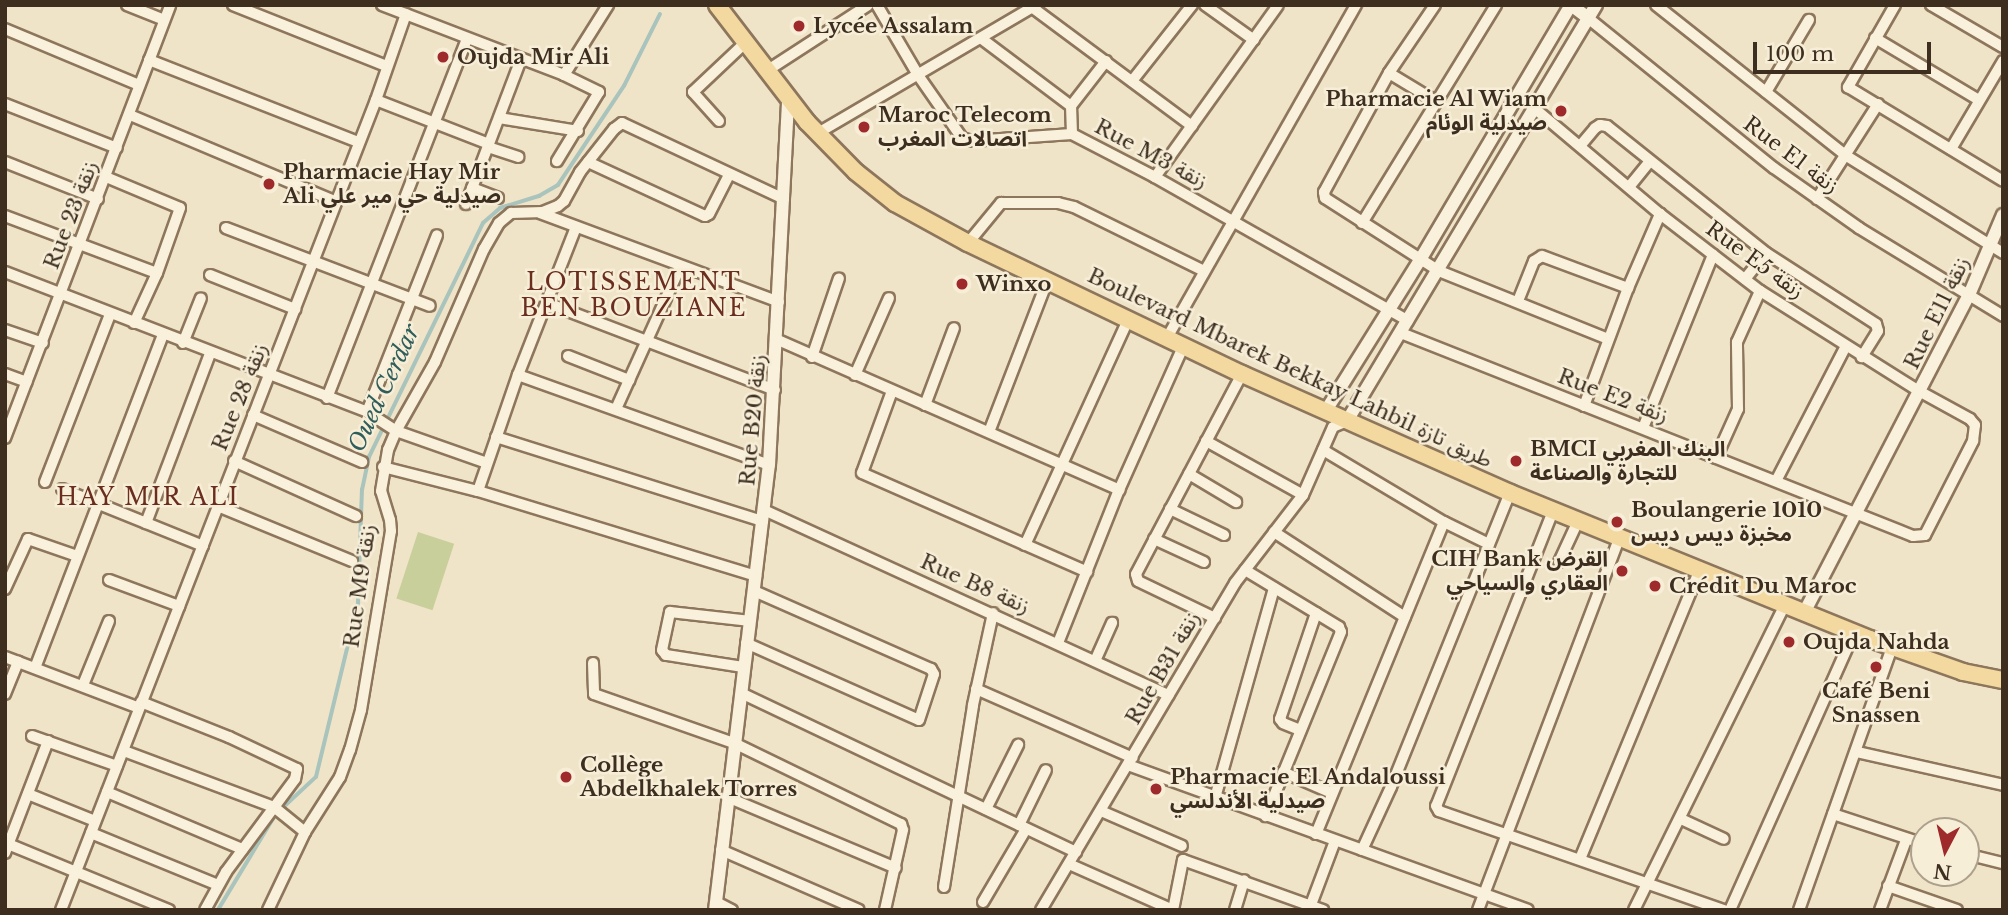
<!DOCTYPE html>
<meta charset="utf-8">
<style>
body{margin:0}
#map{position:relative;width:2008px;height:915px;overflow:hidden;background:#f0e4c8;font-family:"Libre Baskerville","Noto Sans Arabic",serif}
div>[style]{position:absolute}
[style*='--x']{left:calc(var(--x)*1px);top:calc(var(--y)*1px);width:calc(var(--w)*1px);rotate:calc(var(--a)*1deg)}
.green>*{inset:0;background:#c9cf9b;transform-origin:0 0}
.stream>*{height:3.5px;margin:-1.75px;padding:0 1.75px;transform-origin:1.75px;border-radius:1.75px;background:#a9c4bc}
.roads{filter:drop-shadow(2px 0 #8d765c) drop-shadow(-2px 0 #8d765c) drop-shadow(0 2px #8d765c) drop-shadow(0 -2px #8d765c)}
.minor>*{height:10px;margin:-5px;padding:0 5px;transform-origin:5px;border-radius:5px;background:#faf1dc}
.tertiary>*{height:12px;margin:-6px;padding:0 6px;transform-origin:6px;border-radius:6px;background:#faf1dc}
.primary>*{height:16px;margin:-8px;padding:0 8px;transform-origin:8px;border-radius:8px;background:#f3d9a0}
.dots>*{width:19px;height:19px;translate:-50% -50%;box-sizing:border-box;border:4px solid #f7eed8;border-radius:50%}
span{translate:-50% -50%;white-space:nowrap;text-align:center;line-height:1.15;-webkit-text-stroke:5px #f7eed8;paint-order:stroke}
.poi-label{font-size:21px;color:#3d2e20;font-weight:700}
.left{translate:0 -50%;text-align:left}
.right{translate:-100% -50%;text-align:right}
.street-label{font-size:21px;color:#3d2e20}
.neighbourhood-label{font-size:23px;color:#6b2e1e;letter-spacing:2px}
.water-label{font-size:23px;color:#2f5d5a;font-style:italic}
.frame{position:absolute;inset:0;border:7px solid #3d2e20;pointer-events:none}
.north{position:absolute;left:1910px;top:817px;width:70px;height:70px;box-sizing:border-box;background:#f7eed8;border:2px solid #ada18e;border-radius:50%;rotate:187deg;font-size:19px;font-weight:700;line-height:28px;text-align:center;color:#3d2e20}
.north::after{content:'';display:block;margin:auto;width:24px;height:32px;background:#9e2a2b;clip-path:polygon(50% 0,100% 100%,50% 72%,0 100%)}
.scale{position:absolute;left:1753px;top:42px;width:178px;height:32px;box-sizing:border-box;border:4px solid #3d2e20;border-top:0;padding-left:9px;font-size:21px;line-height:24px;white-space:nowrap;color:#3d2e20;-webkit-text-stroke:5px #f7eed8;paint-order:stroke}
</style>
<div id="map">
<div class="green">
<div style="left:418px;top:532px;width:38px;height:70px;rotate:18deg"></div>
</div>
<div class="stream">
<div style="--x:218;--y:910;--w:112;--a:-58.9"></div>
<div style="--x:276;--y:814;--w:54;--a:-42.8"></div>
<div style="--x:316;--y:777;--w:179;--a:-76.4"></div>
<div style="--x:358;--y:603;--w:113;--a:-88"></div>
<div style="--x:362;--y:490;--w:34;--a:-78"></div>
<div style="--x:369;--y:457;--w:260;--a:-64"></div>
<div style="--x:483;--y:223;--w:23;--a:-41"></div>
<div style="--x:500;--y:208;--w:41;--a:-17.1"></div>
<div style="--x:539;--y:196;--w:22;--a:-30"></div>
<div style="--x:558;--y:185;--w:119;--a:-56.3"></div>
<div style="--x:624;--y:86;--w:80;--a:-63.4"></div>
</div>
<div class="roads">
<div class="minor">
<div style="--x:127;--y:5;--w:40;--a:22"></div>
<div style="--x:233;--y:5;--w:165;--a:21.7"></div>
<div style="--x:382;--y:5;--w:195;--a:21"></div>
<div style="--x:564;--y:75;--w:39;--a:26"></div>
<div style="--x:599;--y:92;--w:81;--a:121.3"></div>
<div style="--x:877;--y:5;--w:81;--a:59.6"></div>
<div style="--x:918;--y:75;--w:77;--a:55.1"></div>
<div style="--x:962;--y:138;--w:10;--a:17"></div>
<div style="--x:972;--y:141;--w:100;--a:-4"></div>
<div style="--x:1072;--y:134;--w:93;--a:27.4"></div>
<div style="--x:1155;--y:177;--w:291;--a:29.6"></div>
<div style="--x:1029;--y:5;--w:203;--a:36.6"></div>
<div style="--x:1205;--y:5;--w:60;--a:35.5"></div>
<div style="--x:1435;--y:5;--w:82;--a:124.1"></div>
<div style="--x:1389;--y:73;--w:136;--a:118.6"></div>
<div style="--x:1324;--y:192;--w:6;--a:81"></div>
<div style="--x:1325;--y:198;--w:135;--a:32.6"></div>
<div style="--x:1439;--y:271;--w:182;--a:21.9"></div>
<div style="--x:1656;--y:5;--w:241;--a:38.4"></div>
<div style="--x:1845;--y:155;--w:186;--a:31.8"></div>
<div style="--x:1895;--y:5;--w:95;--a:119.8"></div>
<div style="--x:1848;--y:87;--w:181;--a:31.2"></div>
<div style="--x:1931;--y:5;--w:83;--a:30.3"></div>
<div style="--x:1588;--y:18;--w:239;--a:38.9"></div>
<div style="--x:1774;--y:168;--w:104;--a:35.2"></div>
<div style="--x:1859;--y:228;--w:169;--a:31.4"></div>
<div style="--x:5;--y:29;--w:145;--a:22.7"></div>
<div style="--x:1875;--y:38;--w:121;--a:30.8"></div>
<div style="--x:982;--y:39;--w:111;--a:37"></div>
<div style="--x:149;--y:60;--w:225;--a:21.4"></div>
<div style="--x:768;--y:70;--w:119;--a:-33"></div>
<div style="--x:1389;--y:73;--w:56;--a:31.1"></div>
<div style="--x:564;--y:75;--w:83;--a:-57.8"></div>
<div style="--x:1132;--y:81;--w:97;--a:-51.7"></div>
<div style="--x:1766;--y:92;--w:84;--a:-59.2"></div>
<div style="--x:376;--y:100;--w:121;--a:21.3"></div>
<div style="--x:5;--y:104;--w:120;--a:21.4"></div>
<div style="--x:130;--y:115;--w:222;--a:22.8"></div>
<div style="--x:499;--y:118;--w:80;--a:9.3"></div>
<div style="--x:719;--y:121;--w:39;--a:-132"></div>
<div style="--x:693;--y:92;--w:73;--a:-43.3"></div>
<div style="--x:818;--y:133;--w:253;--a:-30.4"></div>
<div style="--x:1072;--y:134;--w:28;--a:-92"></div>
<div style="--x:1071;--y:106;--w:57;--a:-52.1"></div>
<div style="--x:1580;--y:146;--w:23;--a:-50"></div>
<div style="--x:1595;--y:128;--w:6;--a:-31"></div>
<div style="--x:1600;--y:125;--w:7;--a:8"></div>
<div style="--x:1607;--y:126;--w:203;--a:38.6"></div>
<div style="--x:1766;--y:253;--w:131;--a:32.8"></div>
<div style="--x:1876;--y:324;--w:7;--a:74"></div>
<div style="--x:1878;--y:331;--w:31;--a:122"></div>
<div style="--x:488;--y:147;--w:32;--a:18"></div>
<div style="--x:1951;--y:149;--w:102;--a:-59.4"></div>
<div style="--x:5;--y:162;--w:100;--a:21.7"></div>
<div style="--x:588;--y:162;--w:129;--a:24.8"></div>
<div style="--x:705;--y:216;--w:4;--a:-27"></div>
<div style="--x:709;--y:214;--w:44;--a:-62.9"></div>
<div style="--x:106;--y:177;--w:80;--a:22.7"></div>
<div style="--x:180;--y:208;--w:69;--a:109.5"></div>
<div style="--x:157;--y:273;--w:55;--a:114.7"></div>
<div style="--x:1155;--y:177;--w:211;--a:-54.4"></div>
<div style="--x:1629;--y:187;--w:33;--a:-51"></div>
<div style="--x:472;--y:188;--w:28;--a:21"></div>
<div style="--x:1817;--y:199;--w:113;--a:-57.3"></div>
<div style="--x:466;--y:204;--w:155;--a:-69.2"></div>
<div style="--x:540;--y:213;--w:255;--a:20.4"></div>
<div style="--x:5;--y:216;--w:162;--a:20.6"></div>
<div style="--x:1362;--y:223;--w:256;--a:-58.4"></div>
<div style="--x:226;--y:228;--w:218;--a:20.9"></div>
<div style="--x:968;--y:243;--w:52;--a:-50.5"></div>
<div style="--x:1001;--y:203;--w:57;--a:0"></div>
<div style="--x:1058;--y:203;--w:16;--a:14"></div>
<div style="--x:1074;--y:207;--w:145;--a:26.2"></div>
<div style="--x:5;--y:272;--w:388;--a:21.1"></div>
<div style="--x:367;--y:412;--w:35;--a:33"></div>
<div style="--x:396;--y:431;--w:96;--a:19.4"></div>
<div style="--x:210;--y:275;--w:92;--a:21.8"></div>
<div style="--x:1745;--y:279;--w:33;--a:-51"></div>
<div style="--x:1518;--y:301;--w:43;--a:-68.2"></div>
<div style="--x:1534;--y:261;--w:9;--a:-32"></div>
<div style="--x:1542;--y:256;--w:92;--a:20.4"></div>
<div style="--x:547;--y:303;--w:244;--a:20.9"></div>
<div style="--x:5;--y:330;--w:40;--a:18.9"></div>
<div style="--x:1401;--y:333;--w:551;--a:21.63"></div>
<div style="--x:1913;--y:536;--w:12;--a:-5"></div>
<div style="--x:1925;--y:535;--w:106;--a:-62.9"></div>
<div style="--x:1973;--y:441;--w:16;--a:-83"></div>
<div style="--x:1975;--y:425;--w:8;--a:-130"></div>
<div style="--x:1970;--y:419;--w:58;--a:-151.2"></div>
<div style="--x:1919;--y:391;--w:188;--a:-147.8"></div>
<div style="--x:1760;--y:291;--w:126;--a:-142.4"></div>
<div style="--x:1660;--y:214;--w:165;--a:-139.9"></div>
<div style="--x:1168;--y:336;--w:381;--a:-60.4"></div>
<div style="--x:778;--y:340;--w:373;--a:23.7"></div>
<div style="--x:183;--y:343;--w:48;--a:-68.2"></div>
<div style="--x:568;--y:356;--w:66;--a:21.5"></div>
<div style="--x:812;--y:357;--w:83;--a:-71.1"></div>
<div style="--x:5;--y:374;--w:23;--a:20"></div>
<div style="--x:518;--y:375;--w:267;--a:19.7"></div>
<div style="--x:855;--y:375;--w:84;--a:-66.2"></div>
<div style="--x:892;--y:391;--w:87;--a:110.1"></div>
<div style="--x:862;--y:473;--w:246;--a:23.7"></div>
<div style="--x:327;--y:398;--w:386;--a:-68.7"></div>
<div style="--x:925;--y:405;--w:82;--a:-69.4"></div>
<div style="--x:1584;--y:406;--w:126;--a:-69.6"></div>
<div style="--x:1628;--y:288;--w:81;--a:-66.6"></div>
<div style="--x:616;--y:409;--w:156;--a:-65.7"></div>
<div style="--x:367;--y:412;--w:190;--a:-68.4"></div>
<div style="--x:253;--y:415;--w:119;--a:23.3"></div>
<div style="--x:1643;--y:428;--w:187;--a:-68"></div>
<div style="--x:989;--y:432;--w:164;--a:-68.9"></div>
<div style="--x:496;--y:437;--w:280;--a:17.5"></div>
<div style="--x:5;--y:438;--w:463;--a:-69.1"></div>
<div style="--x:1206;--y:441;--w:111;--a:29.1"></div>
<div style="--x:1323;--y:450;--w:141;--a:30.8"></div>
<div style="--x:1444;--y:522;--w:50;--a:26.1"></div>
<div style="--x:1716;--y:458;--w:54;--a:-65.8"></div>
<div style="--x:1738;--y:409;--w:67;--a:-90.9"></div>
<div style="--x:1737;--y:342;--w:56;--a:-65.7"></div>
<div style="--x:234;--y:461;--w:134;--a:24.3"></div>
<div style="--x:383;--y:467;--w:98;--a:14.2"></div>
<div style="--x:478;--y:491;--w:291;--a:17"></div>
<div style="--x:1189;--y:474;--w:55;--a:30.8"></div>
<div style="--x:1776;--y:481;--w:152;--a:-62.6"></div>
<div style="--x:45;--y:482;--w:180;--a:-68.8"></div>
<div style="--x:62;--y:489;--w:152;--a:22"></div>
<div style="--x:478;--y:491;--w:123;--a:-71"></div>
<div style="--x:518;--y:375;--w:159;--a:-68.6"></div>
<div style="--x:218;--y:506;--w:145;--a:22.3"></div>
<div style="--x:1170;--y:509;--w:60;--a:25.7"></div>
<div style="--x:764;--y:510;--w:445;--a:24.6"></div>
<div style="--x:1553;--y:511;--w:317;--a:111.6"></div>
<div style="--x:1436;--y:806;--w:6;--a:59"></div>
<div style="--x:1439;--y:811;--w:302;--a:19.2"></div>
<div style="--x:146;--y:523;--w:181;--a:-69.3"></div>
<div style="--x:1274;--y:532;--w:156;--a:33"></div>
<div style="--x:1154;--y:539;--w:55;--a:24.7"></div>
<div style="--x:1025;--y:545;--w:250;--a:-65.4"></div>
<div style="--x:1559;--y:562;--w:45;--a:-65.1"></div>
<div style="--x:1245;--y:570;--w:110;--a:31.2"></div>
<div style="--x:1339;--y:627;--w:5;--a:68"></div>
<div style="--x:1341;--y:632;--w:199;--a:112.2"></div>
<div style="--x:109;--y:580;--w:75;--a:20.4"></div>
<div style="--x:5;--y:589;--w:55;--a:-65.3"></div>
<div style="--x:28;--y:539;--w:52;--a:19.1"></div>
<div style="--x:1215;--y:618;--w:85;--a:-154.3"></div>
<div style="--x:1138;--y:581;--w:7;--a:-106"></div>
<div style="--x:1136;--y:574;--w:226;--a:-62.1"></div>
<div style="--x:746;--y:643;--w:189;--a:24"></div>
<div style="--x:919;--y:720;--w:48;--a:-71.9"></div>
<div style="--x:934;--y:674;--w:6;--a:-121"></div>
<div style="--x:931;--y:669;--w:193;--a:-156.2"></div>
<div style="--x:1058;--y:643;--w:165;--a:-68.3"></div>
<div style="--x:1119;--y:490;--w:159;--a:-65.9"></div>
<div style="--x:5;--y:657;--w:143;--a:20.8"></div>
<div style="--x:1095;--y:661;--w:42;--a:-65.9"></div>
<div style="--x:593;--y:663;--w:31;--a:88"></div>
<div style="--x:594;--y:694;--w:148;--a:19.3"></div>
<div style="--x:734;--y:743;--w:186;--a:25.9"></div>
<div style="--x:901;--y:824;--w:6;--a:72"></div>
<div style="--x:903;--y:830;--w:82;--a:102.7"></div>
<div style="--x:743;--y:667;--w:78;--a:-171.1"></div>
<div style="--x:666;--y:655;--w:6;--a:-129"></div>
<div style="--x:662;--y:650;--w:39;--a:-78"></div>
<div style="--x:670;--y:612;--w:81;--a:6.4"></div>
<div style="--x:35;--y:668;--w:357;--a:-69"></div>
<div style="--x:83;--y:685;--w:69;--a:-67.9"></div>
<div style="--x:976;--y:689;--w:171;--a:23.7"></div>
<div style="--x:741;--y:693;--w:371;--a:25.4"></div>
<div style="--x:5;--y:694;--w:35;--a:-68"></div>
<div style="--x:141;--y:702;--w:95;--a:21.7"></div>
<div style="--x:229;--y:737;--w:75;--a:25.2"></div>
<div style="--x:297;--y:769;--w:10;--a:101"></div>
<div style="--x:295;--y:779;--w:116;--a:126.6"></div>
<div style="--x:226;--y:872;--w:43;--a:118.9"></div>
<div style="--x:1300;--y:730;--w:18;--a:-158"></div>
<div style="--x:1283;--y:723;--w:5;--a:-127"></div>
<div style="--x:1280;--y:719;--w:112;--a:-71.2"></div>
<div style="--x:32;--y:736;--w:90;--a:19.4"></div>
<div style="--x:124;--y:751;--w:160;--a:20.5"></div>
<div style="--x:274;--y:807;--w:40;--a:39"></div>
<div style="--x:1857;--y:752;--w:150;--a:12.7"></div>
<div style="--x:1128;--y:765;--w:425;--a:19.9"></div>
<div style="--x:1283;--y:772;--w:53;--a:23.2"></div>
<div style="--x:107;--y:792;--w:147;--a:22.9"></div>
<div style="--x:28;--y:794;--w:72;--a:21.9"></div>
<div style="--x:727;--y:797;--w:183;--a:22.8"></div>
<div style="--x:1215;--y:798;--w:218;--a:-74.3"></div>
<div style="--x:986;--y:809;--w:72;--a:-63.4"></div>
<div style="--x:1101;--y:811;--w:88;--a:23.4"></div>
<div style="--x:1833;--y:814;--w:96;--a:18.2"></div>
<div style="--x:1681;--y:819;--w:47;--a:24.9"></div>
<div style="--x:1019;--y:825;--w:61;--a:-63.9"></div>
<div style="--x:91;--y:833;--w:137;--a:22.3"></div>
<div style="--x:1316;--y:834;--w:337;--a:-67.7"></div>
<div style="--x:8;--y:844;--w:174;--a:22.3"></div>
<div style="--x:721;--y:850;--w:150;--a:23.5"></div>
<div style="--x:1362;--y:850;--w:69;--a:-65.3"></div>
<div style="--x:1391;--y:787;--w:317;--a:-68"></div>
<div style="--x:5;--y:853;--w:120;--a:-69"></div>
<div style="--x:1966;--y:854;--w:38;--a:14"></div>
<div style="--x:1580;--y:859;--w:312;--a:-67.5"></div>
<div style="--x:1069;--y:864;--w:114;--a:23.9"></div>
<div style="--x:1888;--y:886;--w:73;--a:19.2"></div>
<div style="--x:944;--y:887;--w:184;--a:-80.9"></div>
<div style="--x:973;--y:705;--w:94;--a:-77.7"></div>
<div style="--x:716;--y:902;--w:18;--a:27"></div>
<div style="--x:983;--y:902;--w:85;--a:-59.5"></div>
<div style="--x:61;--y:910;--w:869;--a:-68.75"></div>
<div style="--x:376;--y:100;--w:91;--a:-70.8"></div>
<div style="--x:268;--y:910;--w:86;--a:-64.6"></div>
<div style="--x:305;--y:832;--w:65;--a:-57.5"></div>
<div style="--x:340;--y:777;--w:29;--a:-70"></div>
<div style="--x:350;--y:750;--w:41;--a:-74.6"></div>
<div style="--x:361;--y:710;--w:181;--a:-80.5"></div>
<div style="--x:391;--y:531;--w:11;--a:-95"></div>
<div style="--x:390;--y:520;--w:30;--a:-107"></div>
<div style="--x:381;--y:491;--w:42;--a:-80.3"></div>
<div style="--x:388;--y:450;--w:21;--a:-67"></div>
<div style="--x:396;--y:431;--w:79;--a:-60.5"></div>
<div style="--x:435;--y:362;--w:123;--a:-66.6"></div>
<div style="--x:484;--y:249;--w:30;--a:-60"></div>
<div style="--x:499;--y:223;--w:16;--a:-40"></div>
<div style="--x:511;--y:213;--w:32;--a:-2"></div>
<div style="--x:543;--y:212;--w:16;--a:-22"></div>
<div style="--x:558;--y:206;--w:8;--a:-40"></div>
<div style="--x:564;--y:201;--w:33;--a:-61"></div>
<div style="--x:580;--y:172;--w:55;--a:-51.7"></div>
<div style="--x:614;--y:129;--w:10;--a:-37"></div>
<div style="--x:622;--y:123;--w:179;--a:25.1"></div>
<div style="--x:1041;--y:910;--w:380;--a:-59.3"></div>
<div style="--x:1235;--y:583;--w:111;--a:-52.3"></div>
<div style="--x:1303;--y:495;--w:74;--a:-66.2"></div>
<div style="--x:1333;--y:427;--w:15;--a:-23"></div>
<div style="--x:1173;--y:910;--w:51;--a:-78.7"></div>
<div style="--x:1183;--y:860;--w:149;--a:19.7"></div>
<div style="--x:1235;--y:910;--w:31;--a:-73"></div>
<div style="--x:1309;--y:910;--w:74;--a:-69.4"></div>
<div style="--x:1478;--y:910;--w:398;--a:-69.2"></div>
<div style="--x:1634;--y:910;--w:339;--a:-63.7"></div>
<div style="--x:1730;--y:910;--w:303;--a:-65.9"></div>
<div style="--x:1799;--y:910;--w:278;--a:-70.5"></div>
<div style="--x:1880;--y:910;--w:75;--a:-69.6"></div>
</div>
<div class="tertiary">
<div style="--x:1325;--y:412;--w:179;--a:-58"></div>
<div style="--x:1420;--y:260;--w:296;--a:-59.4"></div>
<div style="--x:1571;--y:5;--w:21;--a:37"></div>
<div style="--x:1347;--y:421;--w:485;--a:-59.1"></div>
<div style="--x:1804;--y:613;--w:358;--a:-62.6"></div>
<div style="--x:1969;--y:295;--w:87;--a:-67"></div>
<div style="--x:715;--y:910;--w:448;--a:-83.1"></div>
<div style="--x:769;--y:465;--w:367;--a:-87"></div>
</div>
<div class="primary">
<div style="--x:717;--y:5;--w:148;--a:52.4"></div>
<div style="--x:807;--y:122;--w:70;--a:45.6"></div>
<div style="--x:856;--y:172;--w:50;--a:38.5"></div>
<div style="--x:895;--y:203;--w:83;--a:28.7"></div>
<div style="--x:968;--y:243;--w:304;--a:25.6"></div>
<div style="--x:1242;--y:374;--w:293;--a:23.9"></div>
<div style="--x:1510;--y:493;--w:388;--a:22.1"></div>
<div style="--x:1870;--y:639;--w:99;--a:19.5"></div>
<div style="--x:1963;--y:672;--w:41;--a:11.3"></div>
</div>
</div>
<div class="dots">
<div style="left:799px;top:26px;background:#9e2a2b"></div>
<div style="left:443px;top:57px;background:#9e2a2b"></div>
<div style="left:1561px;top:111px;background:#9e2a2b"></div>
<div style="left:864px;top:127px;background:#9e2a2b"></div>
<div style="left:269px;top:184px;background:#9e2a2b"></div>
<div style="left:962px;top:284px;background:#9e2a2b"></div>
<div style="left:1516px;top:461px;background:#9e2a2b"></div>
<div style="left:1617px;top:522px;background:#9e2a2b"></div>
<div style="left:1622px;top:571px;background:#9e2a2b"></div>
<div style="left:1655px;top:586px;background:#9e2a2b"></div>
<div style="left:1789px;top:642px;background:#9e2a2b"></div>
<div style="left:1876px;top:667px;background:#9e2a2b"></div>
<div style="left:566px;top:777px;background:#9e2a2b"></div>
<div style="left:1156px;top:789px;background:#9e2a2b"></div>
</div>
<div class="poi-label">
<span class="left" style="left:813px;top:26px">Lycée Assalam</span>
<span class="left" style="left:457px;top:57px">Oujda Mir Ali</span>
<span class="right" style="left:1547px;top:111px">Pharmacie Al Wiam<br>صيدلية الوئام</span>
<span class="left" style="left:878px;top:127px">Maroc Telecom<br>اتصالات المغرب</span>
<span class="left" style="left:283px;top:184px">Pharmacie Hay Mir<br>Ali صيدلية حي مير علي</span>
<span class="left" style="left:976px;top:284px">Winxo</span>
<span class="left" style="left:1530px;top:461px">BMCI البنك المغربي<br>للتجارة والصناعة</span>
<span class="left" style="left:1631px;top:522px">Boulangerie 1010<br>مخبزة ديس ديس</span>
<span class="right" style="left:1608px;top:571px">CIH Bank القرض<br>العقاري والسياحي</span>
<span class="left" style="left:1669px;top:586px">Crédit Du Maroc</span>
<span class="left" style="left:1803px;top:642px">Oujda Nahda</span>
<span style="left:1876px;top:703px">Café Beni<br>Snassen</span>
<span class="left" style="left:580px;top:777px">Collège<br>Abdelkhalek Torres</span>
<span class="left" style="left:1170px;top:789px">Pharmacie El Andaloussi<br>صيدلية الأندلسي</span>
</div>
<div class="street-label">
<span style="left:1151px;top:154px;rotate:28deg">Rue M3 زنقة</span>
<span style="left:1791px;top:155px;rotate:37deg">Rue E1 زنقة</span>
<span style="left:71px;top:215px;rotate:-69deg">Rue 23 زنقة</span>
<span style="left:1755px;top:260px;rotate:36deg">Rue E5 زنقة</span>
<span style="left:1937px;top:313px;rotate:-64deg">Rue E11 زنقة</span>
<span style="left:1290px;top:368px;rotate:25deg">Boulevard Mbarek Bekkay Lahbil طريق تازة</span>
<span style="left:1613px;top:396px;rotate:21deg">Rue E2 زنقة</span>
<span style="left:240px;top:397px;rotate:-68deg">Rue 28 زنقة</span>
<span style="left:753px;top:420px;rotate:-85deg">Rue B20 زنقة</span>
<span style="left:975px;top:584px;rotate:24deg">Rue B8 زنقة</span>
<span style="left:360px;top:586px;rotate:-82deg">Rue M9 زنقة</span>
<span style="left:1163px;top:668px;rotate:-60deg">Rue B31 زنقة</span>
</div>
<div class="neighbourhood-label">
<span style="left:634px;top:295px">LOTISSEMENT<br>BEN BOUZIANE</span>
<span style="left:148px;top:497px">HAY MIR ALI</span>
</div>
<div class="water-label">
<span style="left:384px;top:388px;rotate:-65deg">Oued Cerdar</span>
</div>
<div class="frame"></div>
<div class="north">N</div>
<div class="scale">100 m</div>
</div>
